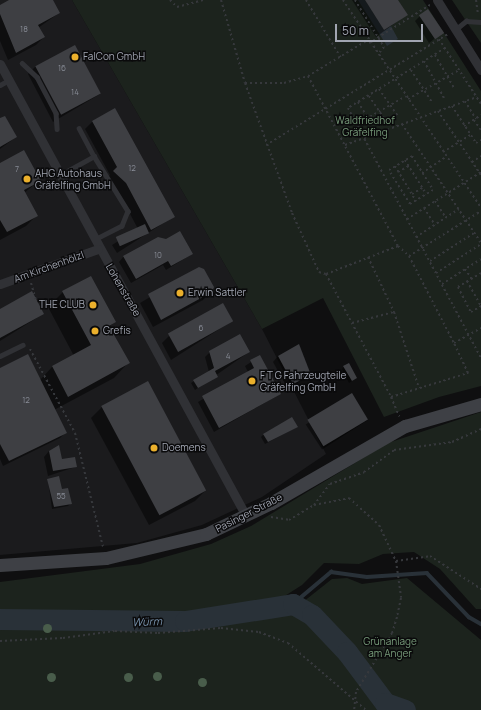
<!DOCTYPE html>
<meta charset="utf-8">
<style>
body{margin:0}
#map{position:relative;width:481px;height:710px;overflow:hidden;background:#0f0f10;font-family:Manrope,sans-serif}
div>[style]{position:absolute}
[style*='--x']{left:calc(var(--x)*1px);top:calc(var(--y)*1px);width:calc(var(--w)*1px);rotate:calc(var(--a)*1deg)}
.built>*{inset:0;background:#1b1b1d}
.green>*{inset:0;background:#1c231d}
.water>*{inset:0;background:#293138}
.shadow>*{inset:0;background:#0007;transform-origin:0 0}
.stream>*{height:3.5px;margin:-1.75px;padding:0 1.75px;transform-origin:1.75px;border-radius:1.75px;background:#293138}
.river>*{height:21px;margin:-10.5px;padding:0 10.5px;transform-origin:10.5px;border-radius:10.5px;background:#293138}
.building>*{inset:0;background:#3e3f43;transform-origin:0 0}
.path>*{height:2px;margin-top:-1px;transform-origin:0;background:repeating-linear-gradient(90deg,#36383c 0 2px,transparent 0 5px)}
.service>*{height:4.5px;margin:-2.25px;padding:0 2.25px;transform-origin:2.25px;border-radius:2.25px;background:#303135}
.minor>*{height:9px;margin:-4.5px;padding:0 4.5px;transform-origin:4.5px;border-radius:4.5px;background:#303135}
.secondary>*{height:13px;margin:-6.5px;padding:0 6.5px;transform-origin:6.5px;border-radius:6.5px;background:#3e4045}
.trees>*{width:9px;height:9px;margin:-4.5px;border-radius:50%;background:#495d4b}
.dots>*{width:11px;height:11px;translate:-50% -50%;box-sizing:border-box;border:2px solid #0a0a0b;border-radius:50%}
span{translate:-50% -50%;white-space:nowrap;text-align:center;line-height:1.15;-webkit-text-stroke:3px #0a0a0b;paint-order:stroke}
.number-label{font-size:8px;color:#888c96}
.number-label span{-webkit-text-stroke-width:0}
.poi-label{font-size:10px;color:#a1a5b1}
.left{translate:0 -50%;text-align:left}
.right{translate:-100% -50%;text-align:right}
.park-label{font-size:10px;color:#789c7b}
.street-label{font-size:10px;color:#a1a5b1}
.water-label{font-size:11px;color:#7892ac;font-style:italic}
.scale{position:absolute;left:335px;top:24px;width:88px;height:18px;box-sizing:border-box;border:2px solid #a1a5b1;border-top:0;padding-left:5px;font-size:12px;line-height:14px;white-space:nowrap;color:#a1a5b1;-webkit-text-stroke:3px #0a0a0b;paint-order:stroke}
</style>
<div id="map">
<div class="built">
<div style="clip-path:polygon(0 0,72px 0,262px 329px,326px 454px,262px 497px,202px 525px,137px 543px,0 555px)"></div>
</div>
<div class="green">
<div style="clip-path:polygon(72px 0,423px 0,481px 91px,481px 386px,439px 397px,384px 417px,323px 298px,262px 329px)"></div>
<div style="clip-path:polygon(452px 0,481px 0,481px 43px,460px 12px)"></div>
<div style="clip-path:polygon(481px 412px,481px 609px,476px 609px,440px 569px,414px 552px,383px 554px,359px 564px,324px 563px,302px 585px,280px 599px,219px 607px,217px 621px,289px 613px,332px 579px,347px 578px,362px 584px,407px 578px,481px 640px,481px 710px,0 710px,0 582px,140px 564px,211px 544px,251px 526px,388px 443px)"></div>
</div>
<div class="water">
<div style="clip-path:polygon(358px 0,365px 0,384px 30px,391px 26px,398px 39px,387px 46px)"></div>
</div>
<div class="shadow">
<div style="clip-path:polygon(11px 0,51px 0,59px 13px,38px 28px,44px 37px,36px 45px,8px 60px,0 41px,0 6px)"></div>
<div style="clip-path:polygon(352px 0,397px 0,406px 15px,376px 37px)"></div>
<div style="clip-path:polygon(420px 16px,442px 33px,429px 43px,415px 21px)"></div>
<div style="clip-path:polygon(36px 66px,100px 94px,53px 122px,28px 74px)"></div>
<div style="clip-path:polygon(0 120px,16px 137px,0 149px)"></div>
<div style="clip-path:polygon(93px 121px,173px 217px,117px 253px,112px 245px,138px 229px,118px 191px,106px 179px,110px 175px,85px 129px)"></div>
<div style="clip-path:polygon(0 164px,39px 181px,24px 193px,36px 216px,26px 226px,0 240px)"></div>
<div style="clip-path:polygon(192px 254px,166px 270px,163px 265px,131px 283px,119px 262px,124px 256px)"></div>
<div style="clip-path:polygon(199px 268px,211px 292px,203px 300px,153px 327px,140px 303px)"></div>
<div style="clip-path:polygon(90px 277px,115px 322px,109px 327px,128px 363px,114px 378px,54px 410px,66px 432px,60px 438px,3px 466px,0 459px,0 370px,40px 380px,52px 367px,74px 356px,48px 307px,63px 292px)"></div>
<div style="clip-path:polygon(0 310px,43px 314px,0 341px)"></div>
<div style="clip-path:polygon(232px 321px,171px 360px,162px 343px,170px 335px)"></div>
<div style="clip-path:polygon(210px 352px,249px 352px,195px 390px,191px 383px,209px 372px,205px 357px)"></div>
<div style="clip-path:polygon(260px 356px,280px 394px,214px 432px,198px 402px,248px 372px,245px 366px)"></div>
<div style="clip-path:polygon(278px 356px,310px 375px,288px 389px,273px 362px)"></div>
<div style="clip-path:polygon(344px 367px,356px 378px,349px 383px,342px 369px)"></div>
<div style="left:351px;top:395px;width:30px;height:54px;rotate:57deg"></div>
<div style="clip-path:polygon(102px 407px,206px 490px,195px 501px,149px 525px,91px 418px)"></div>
<div style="clip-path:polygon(297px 427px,265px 444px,261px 437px,264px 434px)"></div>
<div style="clip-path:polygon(49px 451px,61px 460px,75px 467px,48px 476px,44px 457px)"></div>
<div style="clip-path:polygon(48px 480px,61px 490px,71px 503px,68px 506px,52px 509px)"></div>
</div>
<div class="stream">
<div style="--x:293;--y:604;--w:50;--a:-40.1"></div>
<div style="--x:331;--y:572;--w:36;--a:8"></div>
<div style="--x:367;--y:577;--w:60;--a:-3.8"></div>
<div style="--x:427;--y:573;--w:61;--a:46.3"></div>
<div style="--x:469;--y:617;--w:14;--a:30"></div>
</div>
<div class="river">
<div style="--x:0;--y:619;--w:185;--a:0.6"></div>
<div style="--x:185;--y:621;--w:109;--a:-8.9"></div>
<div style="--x:293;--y:604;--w:22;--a:30"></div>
<div style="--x:312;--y:615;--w:51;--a:46.6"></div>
<div style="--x:347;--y:652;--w:64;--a:53.3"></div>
<div style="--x:385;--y:703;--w:21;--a:19"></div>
</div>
<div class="building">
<div style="clip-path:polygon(9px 0,53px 0,60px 13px,38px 25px,45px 37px,16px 53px,0 14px,0 5px)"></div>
<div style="clip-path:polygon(365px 0,398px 0,408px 15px,384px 30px)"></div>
<div style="left:428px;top:9px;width:29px;height:11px;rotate:56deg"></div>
<div style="left:75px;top:45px;width:55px;height:45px;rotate:62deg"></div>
<div style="clip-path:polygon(115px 108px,175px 217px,151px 230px,126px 183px,113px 171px,117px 167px,92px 121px)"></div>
<div style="clip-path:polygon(5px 116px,17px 137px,0 147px,0 118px)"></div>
<div style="clip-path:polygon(24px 150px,41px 181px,24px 190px,38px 216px,7px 232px,0 220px,0 163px)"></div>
<div style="left:145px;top:224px;width:10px;height:32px;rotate:66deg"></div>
<div style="clip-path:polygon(180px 231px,193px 254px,171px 266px,168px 261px,136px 279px,123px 256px,158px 237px,166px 239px)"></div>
<div style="clip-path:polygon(199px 267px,204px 269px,214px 287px,212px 292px,161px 320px,148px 294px)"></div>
<div style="clip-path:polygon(91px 276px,116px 322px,109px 326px,130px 363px,68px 397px,52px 366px,91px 345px,62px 291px)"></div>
<div style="clip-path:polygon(32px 291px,44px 314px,0 338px,0 309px)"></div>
<div style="left:223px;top:303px;width:21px;height:63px;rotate:61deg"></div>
<div style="clip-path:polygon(240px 334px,250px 352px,215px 371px,218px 377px,198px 388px,193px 380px,214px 368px,209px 351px)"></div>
<div style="clip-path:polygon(299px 344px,311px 375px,293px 384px,278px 356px)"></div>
<div style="clip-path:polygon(28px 354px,67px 433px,9px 461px,0 444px,0 368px)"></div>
<div style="clip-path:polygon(260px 355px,281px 394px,219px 428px,202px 396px,254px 368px,250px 360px)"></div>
<div style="clip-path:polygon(349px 363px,357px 378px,352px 381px,343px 366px)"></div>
<div style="left:148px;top:381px;width:124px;height:53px;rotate:62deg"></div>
<div style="left:352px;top:393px;width:31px;height:52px;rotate:59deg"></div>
<div style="clip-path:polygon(292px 417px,298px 427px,268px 442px,263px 434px)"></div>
<div style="clip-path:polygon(59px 445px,62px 459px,75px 457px,77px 467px,53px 471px,49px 451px)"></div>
<div style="clip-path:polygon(59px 476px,62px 489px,68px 488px,72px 504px,54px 507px,47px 479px)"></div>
</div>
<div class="path">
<div style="--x:170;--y:0;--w:10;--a:45"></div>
<div style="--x:177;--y:7;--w:28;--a:-15"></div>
<div style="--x:221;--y:0;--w:86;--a:73.9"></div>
<div style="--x:245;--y:83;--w:138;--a:70.1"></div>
<div style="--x:292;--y:213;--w:65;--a:65.4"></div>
<div style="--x:319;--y:272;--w:7;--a:16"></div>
<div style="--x:326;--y:274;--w:139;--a:62.1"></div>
<div style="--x:391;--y:397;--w:81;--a:-17.3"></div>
<div style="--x:468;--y:373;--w:33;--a:-115"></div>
<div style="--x:454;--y:343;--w:31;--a:-29"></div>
<div style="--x:306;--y:0;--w:68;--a:58.9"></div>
<div style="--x:343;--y:0;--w:250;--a:56.4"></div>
<div style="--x:355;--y:0;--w:55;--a:58.3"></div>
<div style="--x:384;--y:47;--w:9;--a:131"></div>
<div style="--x:476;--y:0;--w:14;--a:82"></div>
<div style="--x:439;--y:39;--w:77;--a:57.1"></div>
<div style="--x:369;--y:43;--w:72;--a:-31.9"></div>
<div style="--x:445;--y:48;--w:114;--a:148.3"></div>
<div style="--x:348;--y:108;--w:283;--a:62"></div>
<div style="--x:435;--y:55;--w:39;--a:60"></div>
<div style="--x:424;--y:61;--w:42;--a:61.6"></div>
<div style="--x:411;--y:70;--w:38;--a:57"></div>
<div style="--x:308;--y:76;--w:192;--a:62.1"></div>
<div style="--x:398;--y:246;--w:77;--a:158.7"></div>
<div style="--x:245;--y:83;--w:39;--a:0"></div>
<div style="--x:284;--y:83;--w:25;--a:-16"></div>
<div style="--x:308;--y:76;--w:70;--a:-31"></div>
<div style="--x:379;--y:89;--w:32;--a:55"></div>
<div style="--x:369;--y:96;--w:29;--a:56"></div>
<div style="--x:408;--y:99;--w:59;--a:-29.6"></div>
<div style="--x:465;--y:101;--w:21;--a:59"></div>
<div style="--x:358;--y:102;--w:26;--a:58"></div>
<div style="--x:452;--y:106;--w:44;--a:57"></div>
<div style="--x:476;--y:143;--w:6;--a:-31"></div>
<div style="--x:438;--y:111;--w:77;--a:56.1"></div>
<div style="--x:474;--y:120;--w:12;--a:55"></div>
<div style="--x:357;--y:124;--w:56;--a:-29.7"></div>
<div style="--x:402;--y:124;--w:143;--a:56.4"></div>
<div style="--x:464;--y:126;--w:20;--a:-33"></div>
<div style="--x:266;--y:145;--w:213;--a:-31.4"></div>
<div style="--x:345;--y:145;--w:140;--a:-20"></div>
<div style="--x:443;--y:152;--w:32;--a:-32"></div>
<div style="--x:412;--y:156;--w:40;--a:58"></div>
<div style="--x:433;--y:190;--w:27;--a:149"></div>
<div style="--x:410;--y:204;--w:40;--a:-122"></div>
<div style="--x:389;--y:170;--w:27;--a:-31"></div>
<div style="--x:405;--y:160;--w:40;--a:58"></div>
<div style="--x:472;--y:162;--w:11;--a:-34"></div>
<div style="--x:395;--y:166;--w:41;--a:59"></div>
<div style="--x:398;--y:172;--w:13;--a:-29"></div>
<div style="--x:422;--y:173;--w:29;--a:-34"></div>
<div style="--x:412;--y:194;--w:12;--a:-31"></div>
<div style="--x:435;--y:201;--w:20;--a:57"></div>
<div style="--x:424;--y:208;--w:20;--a:57"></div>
<div style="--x:407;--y:219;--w:88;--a:-32.4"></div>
<div style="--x:416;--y:237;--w:51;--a:-33.1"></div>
<div style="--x:398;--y:246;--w:15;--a:42"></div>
<div style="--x:409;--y:256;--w:98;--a:62.7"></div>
<div style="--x:409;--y:256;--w:85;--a:-32"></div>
<div style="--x:368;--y:257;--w:61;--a:64.7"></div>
<div style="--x:394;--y:312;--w:80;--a:71.8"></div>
<div style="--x:430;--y:261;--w:52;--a:-32.5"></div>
<div style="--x:465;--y:269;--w:12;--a:55"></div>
<div style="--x:436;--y:273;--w:54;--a:-32.8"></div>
<div style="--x:481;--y:273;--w:27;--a:149"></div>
<div style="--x:458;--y:287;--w:28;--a:63"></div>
<div style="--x:471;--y:312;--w:12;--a:-31"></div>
<div style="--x:467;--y:281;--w:29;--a:61"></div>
<div style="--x:31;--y:283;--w:18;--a:74"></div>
<div style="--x:442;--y:284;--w:46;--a:-32.7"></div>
<div style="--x:352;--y:323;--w:43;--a:-14.7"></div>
<div style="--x:30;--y:349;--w:95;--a:61.8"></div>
<div style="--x:75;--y:433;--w:117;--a:76.2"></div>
<div style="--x:391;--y:397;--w:21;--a:67"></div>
<div style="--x:314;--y:505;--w:26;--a:-53"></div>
<div style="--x:330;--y:484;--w:36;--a:-19"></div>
<div style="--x:364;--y:472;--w:37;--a:-36"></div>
<div style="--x:394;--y:450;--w:59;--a:-7.9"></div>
<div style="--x:452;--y:442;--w:32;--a:-24"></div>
<div style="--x:271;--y:517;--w:18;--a:9"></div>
<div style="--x:289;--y:520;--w:29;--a:-31"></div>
<div style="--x:314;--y:505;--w:36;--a:-11"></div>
<div style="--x:349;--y:498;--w:40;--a:42"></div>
<div style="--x:379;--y:525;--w:40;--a:65"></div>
<div style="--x:396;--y:561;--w:37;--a:82"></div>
<div style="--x:401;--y:598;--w:19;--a:102"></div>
<div style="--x:397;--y:617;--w:17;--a:107"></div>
<div style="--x:392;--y:633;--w:69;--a:121.4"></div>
<div style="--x:356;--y:692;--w:18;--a:96"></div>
<div style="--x:396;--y:561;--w:34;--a:-8"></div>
<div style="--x:430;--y:556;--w:61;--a:32.9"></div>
<div style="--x:0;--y:641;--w:63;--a:-2.7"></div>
<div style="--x:63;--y:638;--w:52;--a:-7.7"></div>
<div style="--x:115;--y:631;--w:43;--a:2.7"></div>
<div style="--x:158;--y:633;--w:63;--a:-4.5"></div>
<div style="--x:221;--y:628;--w:38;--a:6"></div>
<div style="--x:259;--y:632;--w:31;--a:21"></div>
<div style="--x:288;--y:643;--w:103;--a:40.7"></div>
</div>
<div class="service">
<div style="--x:456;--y:29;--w:13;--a:-39"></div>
<div style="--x:466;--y:21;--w:15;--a:4"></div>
<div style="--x:22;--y:63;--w:21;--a:43"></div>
<div style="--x:37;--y:77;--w:41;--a:62.2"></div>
<div style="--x:56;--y:113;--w:16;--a:86"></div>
<div style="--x:0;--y:85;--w:10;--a:-29"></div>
<div style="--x:79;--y:128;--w:32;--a:62"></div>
<div style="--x:60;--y:175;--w:39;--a:-29"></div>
<div style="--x:94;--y:156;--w:65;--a:58.3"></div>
<div style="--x:128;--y:211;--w:16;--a:112"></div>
<div style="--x:122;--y:226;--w:30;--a:153"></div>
<div style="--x:0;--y:356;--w:25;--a:-26"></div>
</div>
<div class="minor">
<div style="--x:437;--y:0;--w:83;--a:57.8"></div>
<div style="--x:0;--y:64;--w:515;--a:61.44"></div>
<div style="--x:0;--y:284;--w:104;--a:-19.7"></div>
</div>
<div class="secondary">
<div style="--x:0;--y:565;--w:106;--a:-3.8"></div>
<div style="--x:106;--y:558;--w:103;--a:-13.5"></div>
<div style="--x:206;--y:534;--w:72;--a:-25.5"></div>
<div style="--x:271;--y:503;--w:155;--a:-29.9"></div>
<div style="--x:405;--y:426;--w:79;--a:-16.1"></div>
</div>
<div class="trees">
<div style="left:47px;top:628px"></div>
<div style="left:157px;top:676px"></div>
<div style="left:51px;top:677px"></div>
<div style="left:128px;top:677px"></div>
<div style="left:202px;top:682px"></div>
</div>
<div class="dots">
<div style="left:75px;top:57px;background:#ebb02c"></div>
<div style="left:27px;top:179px;background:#ebb02c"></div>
<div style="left:180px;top:293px;background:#ebb02c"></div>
<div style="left:93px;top:305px;background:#ebb02c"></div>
<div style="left:95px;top:331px;background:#ebb02c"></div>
<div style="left:252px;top:381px;background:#ebb02c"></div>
<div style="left:154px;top:448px;background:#ebb02c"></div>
</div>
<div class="number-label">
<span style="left:24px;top:29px">18</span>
<span style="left:62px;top:68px">16</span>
<span style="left:75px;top:92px">14</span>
<span style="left:132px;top:168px">12</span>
<span style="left:17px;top:169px">7</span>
<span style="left:158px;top:255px">10</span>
<span style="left:201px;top:328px">6</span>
<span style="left:228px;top:356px">4</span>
<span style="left:26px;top:400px">12</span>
<span style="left:61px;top:496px">55</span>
</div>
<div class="poi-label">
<span class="left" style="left:83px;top:57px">FalCon GmbH</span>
<span class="left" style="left:35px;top:179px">AHG Autohaus<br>Gräfelfing GmbH</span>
<span class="left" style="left:188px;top:293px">Erwin Sattler</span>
<span class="right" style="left:85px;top:305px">THE CLUB</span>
<span class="left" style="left:103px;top:331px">Grefis</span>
<span class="left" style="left:260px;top:381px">F T G Fahrzeugteile<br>Gräfelfing GmbH</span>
<span class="left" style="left:162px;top:448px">Doemens</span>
</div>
<div class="park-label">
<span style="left:365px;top:126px">Waldfriedhof<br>Gräfelfing</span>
<span style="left:390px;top:647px">Grünanlage<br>am Anger</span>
</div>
<div class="street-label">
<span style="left:49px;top:267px;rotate:-20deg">Am Kirchenhölzl</span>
<span style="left:123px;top:290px;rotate:60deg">Lohenstraße</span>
<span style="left:249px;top:513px;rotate:-27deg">Pasinger Straße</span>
</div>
<div class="water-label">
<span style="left:147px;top:622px;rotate:-2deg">Würm</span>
</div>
<div class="scale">50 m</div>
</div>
